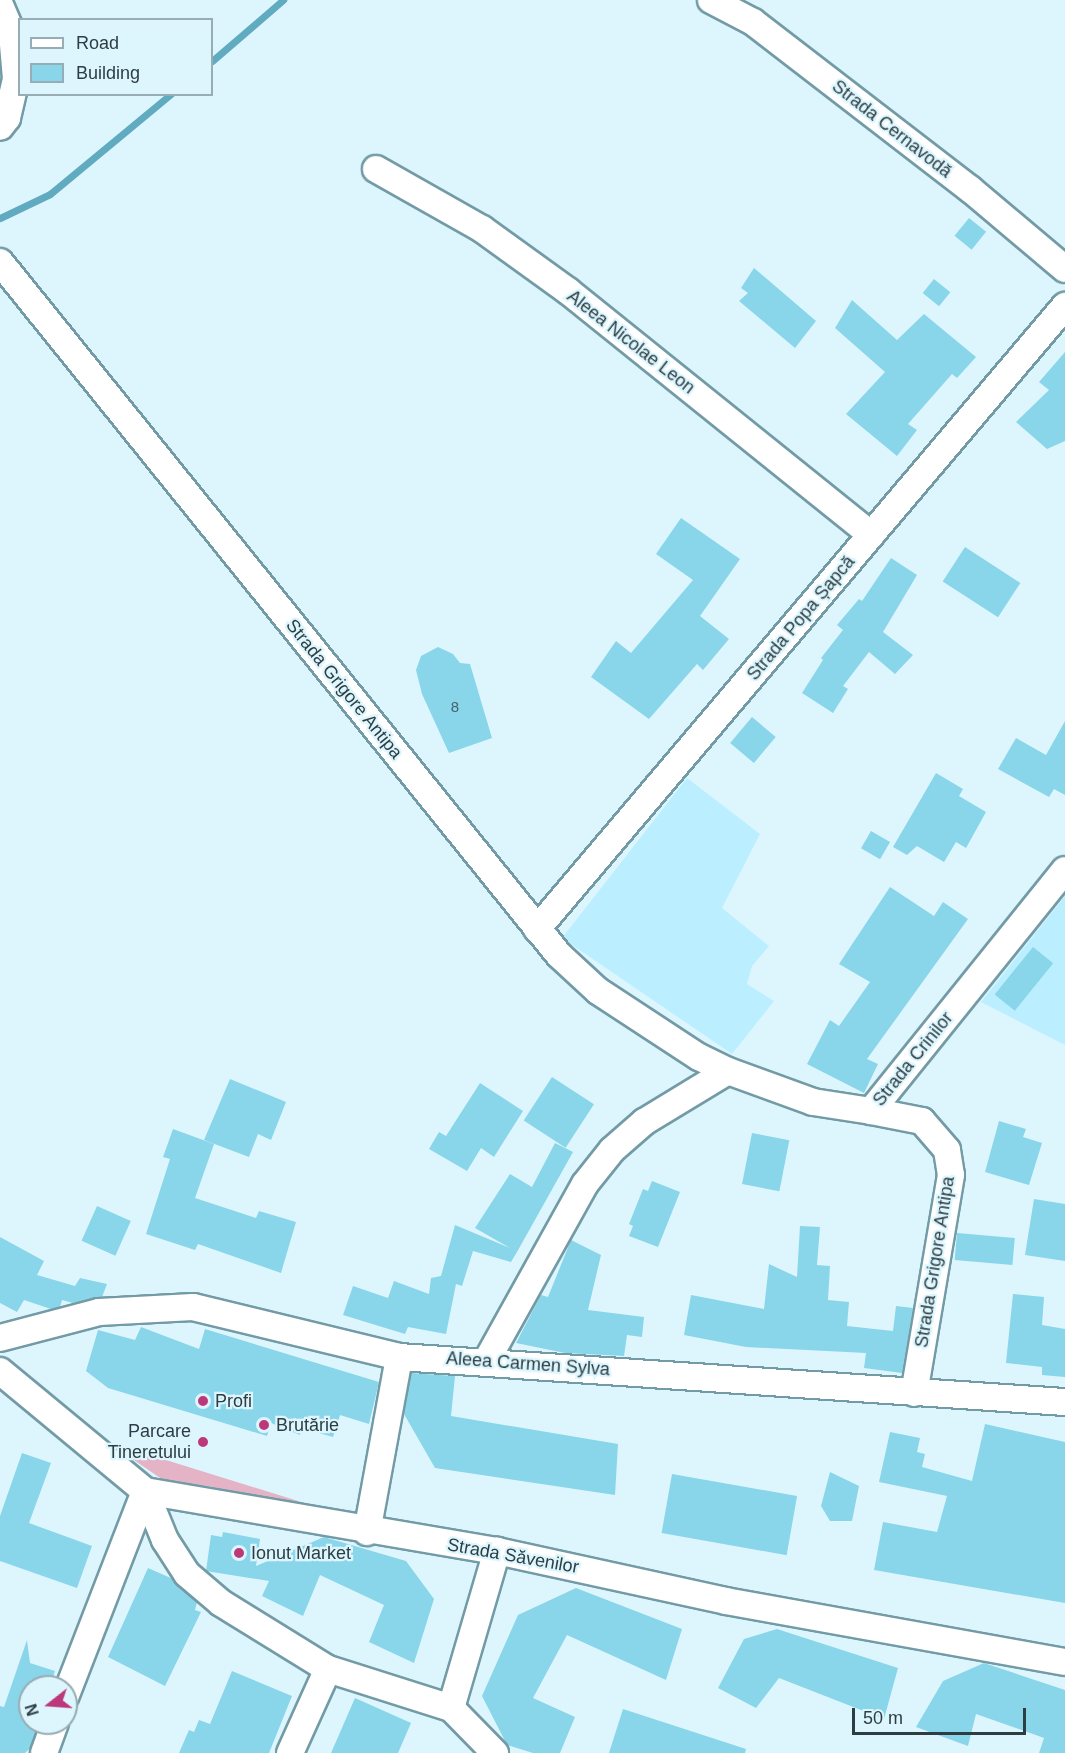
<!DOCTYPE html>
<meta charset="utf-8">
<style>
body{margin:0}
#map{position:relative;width:1065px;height:1753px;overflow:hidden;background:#ddf6fe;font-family:Helvetica,sans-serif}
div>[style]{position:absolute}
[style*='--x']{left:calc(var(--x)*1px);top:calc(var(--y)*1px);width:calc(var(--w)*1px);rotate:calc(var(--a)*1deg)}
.built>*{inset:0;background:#bbefff}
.green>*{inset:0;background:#e5b3c6}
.stream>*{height:7px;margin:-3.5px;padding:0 3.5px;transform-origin:3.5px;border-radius:3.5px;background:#60abc0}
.building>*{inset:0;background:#89d5ea;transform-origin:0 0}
.roads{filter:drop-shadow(2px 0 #739ba6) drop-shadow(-2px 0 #739ba6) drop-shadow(0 2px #739ba6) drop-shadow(0 -2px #739ba6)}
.minor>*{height:26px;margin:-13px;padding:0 13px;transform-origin:13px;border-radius:13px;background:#fff}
.dots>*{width:16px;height:16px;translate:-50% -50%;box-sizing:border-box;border:3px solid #ddf6fe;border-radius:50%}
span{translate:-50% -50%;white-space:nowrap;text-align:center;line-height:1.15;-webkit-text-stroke:4.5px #ddf6fe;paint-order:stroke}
.number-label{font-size:15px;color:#44646d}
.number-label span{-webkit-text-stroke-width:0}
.street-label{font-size:18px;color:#2d3e43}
.poi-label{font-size:18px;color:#2d3e43}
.left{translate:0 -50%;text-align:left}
.right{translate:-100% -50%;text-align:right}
.legend{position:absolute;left:18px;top:18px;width:195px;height:78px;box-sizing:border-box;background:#ddf6fe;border:2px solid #97acb3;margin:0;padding:8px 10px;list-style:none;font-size:18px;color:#2d3e43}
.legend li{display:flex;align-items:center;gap:12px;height:30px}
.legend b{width:30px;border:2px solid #97acb3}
.north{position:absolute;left:18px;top:1675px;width:60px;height:60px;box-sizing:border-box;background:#ddf6fe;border:2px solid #97acb3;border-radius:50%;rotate:253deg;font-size:16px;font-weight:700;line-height:24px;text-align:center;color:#2d3e43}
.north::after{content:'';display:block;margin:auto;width:21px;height:27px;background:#bd387b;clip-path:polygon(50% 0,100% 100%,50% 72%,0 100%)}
.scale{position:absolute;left:852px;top:1708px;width:174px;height:27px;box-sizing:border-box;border:3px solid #2d3e43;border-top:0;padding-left:8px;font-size:18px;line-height:21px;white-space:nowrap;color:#2d3e43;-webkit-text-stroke:4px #ddf6fe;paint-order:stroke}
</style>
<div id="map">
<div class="built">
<div style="clip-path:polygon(687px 778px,760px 834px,722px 908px,769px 946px,752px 966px,747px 984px,774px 1001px,732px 1054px,562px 938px)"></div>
<div style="clip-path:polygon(1065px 896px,1065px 1045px,981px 1002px)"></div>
</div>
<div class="green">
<div style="clip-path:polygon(121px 1446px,314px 1506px,326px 1513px,208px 1486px,169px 1484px,128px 1456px)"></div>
</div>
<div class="stream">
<div style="--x:212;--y:61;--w:94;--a:-40.7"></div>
<div style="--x:0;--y:218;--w:55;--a:-25.6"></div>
<div style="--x:50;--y:194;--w:157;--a:-39.6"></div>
</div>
<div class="building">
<div style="left:969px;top:218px;width:22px;height:23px;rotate:39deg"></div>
<div style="clip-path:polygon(754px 268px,816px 321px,795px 348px,739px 301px,748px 293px,741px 288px)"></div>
<div style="left:934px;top:279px;width:21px;height:18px;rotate:39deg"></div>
<div style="clip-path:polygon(852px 300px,897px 340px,924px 314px,976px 357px,957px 378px,952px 374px,908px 424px,917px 430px,897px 456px,846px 414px,885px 372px,835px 328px)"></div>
<div style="clip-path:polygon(1065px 352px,1065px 441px,1047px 449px,1016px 422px,1049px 390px,1039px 382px)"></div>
<div style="clip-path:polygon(681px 518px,740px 559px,700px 616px,729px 639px,703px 670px,697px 664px,649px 719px,591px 677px,616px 641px,631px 653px,693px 580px,656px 554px)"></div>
<div style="left:965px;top:547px;width:66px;height:41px;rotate:33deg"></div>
<div style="clip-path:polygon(891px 558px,917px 575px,883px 632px,913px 655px,895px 674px,869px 652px,843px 686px,848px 689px,833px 713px,802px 693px,823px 660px,821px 658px,843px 630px,837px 625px,859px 599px,862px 601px)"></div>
<div style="clip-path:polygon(438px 647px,453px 654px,460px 663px,470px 664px,492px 738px,449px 753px,422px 694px,416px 670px,421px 656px)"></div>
<div style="left:752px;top:717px;width:31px;height:34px;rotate:40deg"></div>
<div style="clip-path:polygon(1065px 721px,1065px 795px,1054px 789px,1049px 797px,998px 769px,1016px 738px,1046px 755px)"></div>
<div style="clip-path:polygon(936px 773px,963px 789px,959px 796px,986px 812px,966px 848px,956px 842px,944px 862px,917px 846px,907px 855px,893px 847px)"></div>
<div style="left:871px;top:831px;width:22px;height:20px;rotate:30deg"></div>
<div style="clip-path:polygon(890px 887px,934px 916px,943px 902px,968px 919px,867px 1059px,878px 1064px,864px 1093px,807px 1064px,830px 1020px,839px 1026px,870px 982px,839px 964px)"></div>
<div style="left:1033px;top:947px;width:26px;height:61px;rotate:39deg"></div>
<div style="left:552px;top:1077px;width:50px;height:52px;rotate:33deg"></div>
<div style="clip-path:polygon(230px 1079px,286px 1102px,271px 1140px,258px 1134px,249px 1157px,204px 1140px)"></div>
<div style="clip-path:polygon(480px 1083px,523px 1111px,494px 1157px,481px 1148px,467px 1171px,429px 1149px,439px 1132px,446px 1136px)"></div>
<div style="clip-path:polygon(999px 1121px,1026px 1129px,1023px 1137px,1042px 1143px,1029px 1185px,985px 1172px)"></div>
<div style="clip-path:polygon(173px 1129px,214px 1144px,195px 1198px,256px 1218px,259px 1211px,296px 1222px,281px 1273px,198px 1244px,195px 1250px,146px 1234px,170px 1159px,163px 1157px)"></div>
<div style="left:752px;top:1133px;width:38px;height:52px;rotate:11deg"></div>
<div style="clip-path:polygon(555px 1143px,573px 1152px,517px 1252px,511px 1262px,473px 1251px,462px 1286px,456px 1284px,446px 1334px,408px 1327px,405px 1334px,343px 1315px,353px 1286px,388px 1298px,394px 1281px,429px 1294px,431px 1278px,441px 1276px,455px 1225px,510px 1248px,475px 1228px,510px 1174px,532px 1187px)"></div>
<div style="clip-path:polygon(652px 1181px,680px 1192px,658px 1247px,629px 1236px,633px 1226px,629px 1224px,643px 1189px,648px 1191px)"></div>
<div style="clip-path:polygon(1034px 1199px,1065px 1204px,1065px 1261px,1025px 1255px)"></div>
<div style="left:97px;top:1206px;width:37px;height:38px;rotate:24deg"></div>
<div style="clip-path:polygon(800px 1226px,820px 1227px,817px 1265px,830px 1266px,828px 1300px,849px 1302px,847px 1326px,893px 1331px,896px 1306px,913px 1308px,902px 1373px,864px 1368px,866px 1353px,746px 1347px,684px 1335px,691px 1295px,764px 1309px,769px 1264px,797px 1277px)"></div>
<div style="left:957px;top:1233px;width:58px;height:27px;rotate:5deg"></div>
<div style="clip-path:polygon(0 1237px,44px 1261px,37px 1275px,75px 1286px,80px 1278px,107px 1284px,102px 1297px,73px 1303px,62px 1300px,60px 1307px,51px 1309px,24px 1300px,17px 1312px,0 1303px)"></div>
<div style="clip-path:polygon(571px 1240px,601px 1255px,588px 1310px,644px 1317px,642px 1337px,627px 1335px,624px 1356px,565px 1353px,516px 1343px,541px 1295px,548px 1297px)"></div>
<div style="clip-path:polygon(1013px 1294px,1044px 1297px,1042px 1325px,1065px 1329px,1065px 1377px,1042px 1375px,1042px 1367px,1006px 1363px)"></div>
<div style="clip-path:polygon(141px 1327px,199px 1349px,205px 1329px,379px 1382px,369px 1424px,340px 1415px,333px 1437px,301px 1428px,300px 1435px,271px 1423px,267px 1436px,108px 1388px,86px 1371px,98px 1330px,135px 1340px)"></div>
<div style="clip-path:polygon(411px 1373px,455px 1376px,451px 1416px,618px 1444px,615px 1495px,435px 1468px,404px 1414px)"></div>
<div style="clip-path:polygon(985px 1424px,1065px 1442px,1065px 1603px,874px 1570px,883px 1522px,937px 1532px,947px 1496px,879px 1482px,890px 1432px,920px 1438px,917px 1452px,925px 1454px,922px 1467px,972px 1481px)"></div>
<div style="clip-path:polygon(22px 1453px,51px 1463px,29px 1523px,92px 1546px,77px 1588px,0 1561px,0 1516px)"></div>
<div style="clip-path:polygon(830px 1472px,859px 1486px,852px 1521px,830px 1521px,821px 1506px)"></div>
<div style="left:672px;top:1474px;width:127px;height:60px;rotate:10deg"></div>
<div style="clip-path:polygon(223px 1532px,260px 1539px,256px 1566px,324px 1537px,406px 1561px,434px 1599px,414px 1663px,369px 1642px,384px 1605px,320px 1575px,303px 1616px,262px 1596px,269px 1581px,206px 1571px,211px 1535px,222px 1537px)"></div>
<div style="clip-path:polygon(148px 1568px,173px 1579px,197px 1602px,195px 1610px,201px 1612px,165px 1686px,108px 1657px)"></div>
<div style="clip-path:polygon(576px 1588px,682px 1629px,666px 1680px,567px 1635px,533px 1698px,575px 1717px,560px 1753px,533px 1753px,507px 1745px,482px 1696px,518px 1615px)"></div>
<div style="clip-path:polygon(777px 1629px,898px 1668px,884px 1719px,779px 1678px,756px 1708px,718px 1688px,744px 1639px)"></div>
<div style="clip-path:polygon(27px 1640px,30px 1663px,55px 1671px,50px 1687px,30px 1687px,30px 1723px,39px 1723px,30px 1748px,25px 1753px,0 1753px,0 1706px,4px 1707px)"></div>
<div style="clip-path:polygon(984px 1663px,1065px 1690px,1065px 1753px,1039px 1753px,1044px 1738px,976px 1714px,968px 1746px,916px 1727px,943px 1681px)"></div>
<div style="clip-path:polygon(232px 1671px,292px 1696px,269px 1753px,179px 1753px,189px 1730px,194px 1732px,199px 1720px,210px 1724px)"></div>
<div style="clip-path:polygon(355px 1698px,411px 1723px,398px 1753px,331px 1753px)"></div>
<div style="clip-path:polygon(623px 1709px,746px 1749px,745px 1753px,609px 1753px)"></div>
</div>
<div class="roads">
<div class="minor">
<div style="--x:711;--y:0;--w:47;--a:27.6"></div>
<div style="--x:753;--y:22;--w:274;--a:37.6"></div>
<div style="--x:970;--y:189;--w:124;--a:40.1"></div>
<div style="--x:0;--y:5;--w:30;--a:67"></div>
<div style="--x:12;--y:33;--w:46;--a:85"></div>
<div style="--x:16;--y:79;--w:40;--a:103"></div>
<div style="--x:7;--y:118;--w:11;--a:128"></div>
<div style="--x:376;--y:169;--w:122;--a:29.5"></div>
<div style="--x:482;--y:229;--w:106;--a:35.8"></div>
<div style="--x:568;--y:291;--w:389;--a:38.8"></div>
<div style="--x:0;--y:262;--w:890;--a:51.11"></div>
<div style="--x:559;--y:955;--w:53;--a:42.7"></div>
<div style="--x:598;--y:991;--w:121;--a:33.2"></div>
<div style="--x:699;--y:1057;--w:32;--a:26"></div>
<div style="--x:537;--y:929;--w:817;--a:-49.72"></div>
<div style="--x:871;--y:1111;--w:52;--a:11.1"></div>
<div style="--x:922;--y:1121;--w:38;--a:49"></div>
<div style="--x:947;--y:1150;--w:25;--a:81"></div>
<div style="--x:951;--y:1175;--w:221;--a:99.6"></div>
<div style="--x:0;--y:1338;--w:102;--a:-14.7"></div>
<div style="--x:99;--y:1312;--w:94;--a:-3"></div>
<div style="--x:193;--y:1307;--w:212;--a:13.6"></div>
<div style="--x:399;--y:1357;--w:668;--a:3.87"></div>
<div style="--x:487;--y:1360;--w:201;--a:-60.9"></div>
<div style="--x:585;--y:1184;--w:43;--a:-51.5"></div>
<div style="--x:612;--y:1150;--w:43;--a:-41.2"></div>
<div style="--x:644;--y:1122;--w:98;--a:-31.3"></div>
<div style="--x:728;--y:1071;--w:90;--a:20"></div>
<div style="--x:813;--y:1102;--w:59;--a:8.8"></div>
<div style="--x:871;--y:1111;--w:309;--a:-51.2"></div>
<div style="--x:0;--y:1371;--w:188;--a:39.6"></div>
<div style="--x:145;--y:1491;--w:357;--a:9.7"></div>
<div style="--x:497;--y:1551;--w:234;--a:12.3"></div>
<div style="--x:726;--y:1601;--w:344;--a:10.2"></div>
<div style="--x:145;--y:1491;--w:53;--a:67.8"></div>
<div style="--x:165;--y:1540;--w:40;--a:57.1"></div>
<div style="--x:187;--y:1574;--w:45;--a:40.5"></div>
<div style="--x:221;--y:1603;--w:126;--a:31.7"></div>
<div style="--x:328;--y:1669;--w:129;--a:17.6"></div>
<div style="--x:451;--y:1708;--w:63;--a:45.6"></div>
<div style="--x:367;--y:1532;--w:178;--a:-79.6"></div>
<div style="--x:66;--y:1695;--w:219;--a:-68.8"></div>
<div style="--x:451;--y:1708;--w:164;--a:-73.7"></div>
<div style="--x:44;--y:1753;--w:32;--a:-70"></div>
<div style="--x:290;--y:1753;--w:92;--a:-65.7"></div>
</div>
</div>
<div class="dots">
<div style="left:203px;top:1401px;background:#bd387b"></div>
<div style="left:264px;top:1425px;background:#bd387b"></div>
<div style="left:203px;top:1442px;background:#bd387b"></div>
<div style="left:239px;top:1553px;background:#bd387b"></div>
</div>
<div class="number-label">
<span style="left:455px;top:707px">8</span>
</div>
<div class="street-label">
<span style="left:892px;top:129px;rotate:38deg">Strada Cernavodă</span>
<span style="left:631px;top:342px;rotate:38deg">Aleea Nicolae Leon</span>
<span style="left:801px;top:618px;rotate:-50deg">Strada Popa Șapcă</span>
<span style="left:344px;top:689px;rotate:51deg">Strada Grigore Antipa</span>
<span style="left:913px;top:1059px;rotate:-51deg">Strada Crinilor</span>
<span style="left:935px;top:1262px;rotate:-81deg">Strada Grigore Antipa</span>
<span style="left:528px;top:1364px;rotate:4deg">Aleea Carmen Sylva</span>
<span style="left:513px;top:1556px;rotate:10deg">Strada Săvenilor</span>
</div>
<div class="poi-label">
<span class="left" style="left:215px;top:1401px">Profi</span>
<span class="left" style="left:276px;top:1425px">Brutărie</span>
<span class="right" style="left:191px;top:1442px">Parcare<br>Tineretului</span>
<span class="left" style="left:251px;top:1553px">Ionut Market</span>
</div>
<ul class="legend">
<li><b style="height:8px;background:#fff"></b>Road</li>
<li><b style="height:16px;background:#89d5ea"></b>Building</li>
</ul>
<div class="north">N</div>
<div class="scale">50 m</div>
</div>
